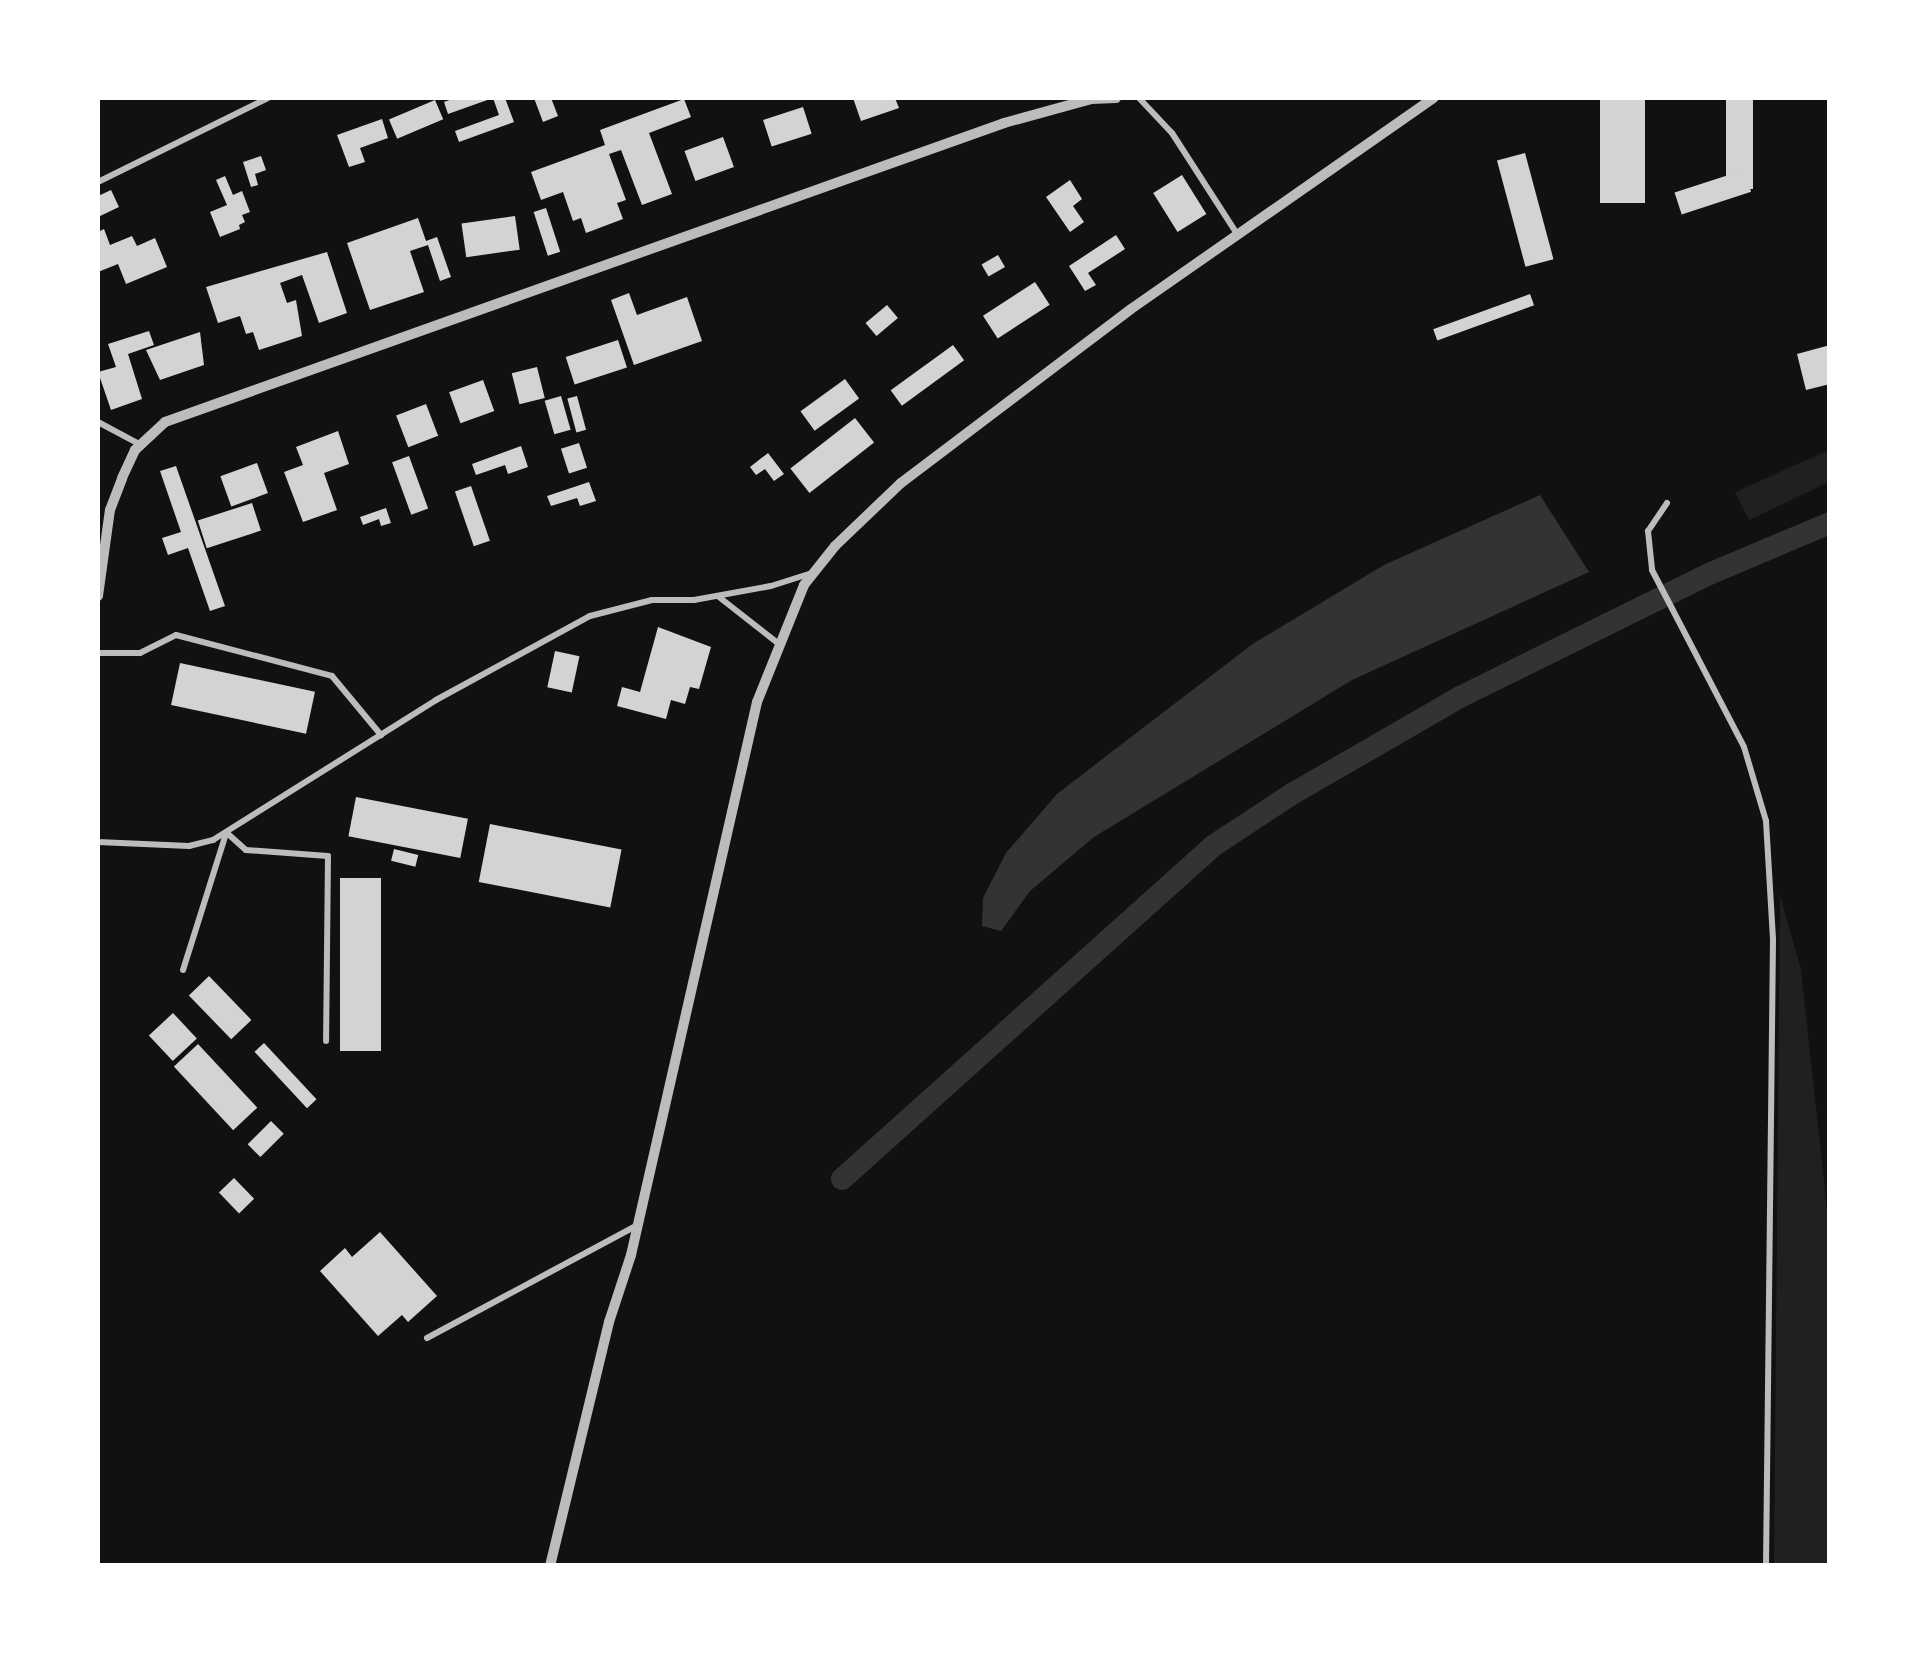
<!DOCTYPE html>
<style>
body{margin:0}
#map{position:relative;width:1927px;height:1663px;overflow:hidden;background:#111;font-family:"DejaVu Sans",sans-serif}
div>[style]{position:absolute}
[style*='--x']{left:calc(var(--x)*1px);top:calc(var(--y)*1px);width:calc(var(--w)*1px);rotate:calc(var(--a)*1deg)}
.green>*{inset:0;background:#202020}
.water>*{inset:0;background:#333}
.canal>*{height:22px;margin:-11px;padding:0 11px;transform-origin:11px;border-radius:11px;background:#333}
.building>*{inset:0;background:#d3d3d3;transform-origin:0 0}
.service>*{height:6px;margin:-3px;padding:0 3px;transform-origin:3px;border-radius:3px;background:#bcbcbc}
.minor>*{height:10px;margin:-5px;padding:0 5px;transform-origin:5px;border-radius:5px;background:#bcbcbc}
span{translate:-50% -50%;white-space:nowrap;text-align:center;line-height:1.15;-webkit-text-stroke:8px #fff;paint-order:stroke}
.frame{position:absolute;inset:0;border:100px solid #fff;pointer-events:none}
</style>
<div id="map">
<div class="green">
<div style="clip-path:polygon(1829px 450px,1829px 482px,1749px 520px,1735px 492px)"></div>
<div style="clip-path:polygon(1780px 895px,1801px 970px,1829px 1227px,1829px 1565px,1774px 1565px)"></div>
</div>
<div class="water">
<div style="clip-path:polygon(1540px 495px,1589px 572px,1352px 680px,1094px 837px,1030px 891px,1001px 931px,982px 926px,983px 898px,1006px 853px,1057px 794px,1118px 747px,1254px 643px,1384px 565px)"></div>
</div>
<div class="canal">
<div style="--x:842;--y:1179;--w:499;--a:-41.9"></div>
<div style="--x:1213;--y:846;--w:95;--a:-33.4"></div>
<div style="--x:1292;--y:794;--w:194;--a:-30"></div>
<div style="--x:1460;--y:697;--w:278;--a:-26.3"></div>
<div style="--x:1709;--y:574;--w:131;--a:-22.9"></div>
</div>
<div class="building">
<div style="clip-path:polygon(455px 98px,505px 98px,514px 122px,459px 142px,455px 131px,499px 115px,493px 98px,448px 114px,444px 102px)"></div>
<div style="clip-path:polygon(534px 98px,551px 98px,558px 116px,543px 122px)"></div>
<div style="clip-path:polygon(853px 98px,895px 98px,899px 108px,861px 121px)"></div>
<div style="left:1600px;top:98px;width:45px;height:105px"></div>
<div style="left:1726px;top:98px;width:27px;height:91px"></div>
<div style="clip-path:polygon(684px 99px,691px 117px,649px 133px,672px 194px,642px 205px,621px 150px,609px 154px,626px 200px,617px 203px,623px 219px,586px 233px,581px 218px,573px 221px,563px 192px,541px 200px,531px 172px,605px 145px,600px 130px)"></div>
<div style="left:435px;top:100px;width:21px;height:50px;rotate:67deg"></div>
<div style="left:803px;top:107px;width:28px;height:42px;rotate:72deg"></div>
<div style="clip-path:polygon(382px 119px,388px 138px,360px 148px,365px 162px,349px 167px,337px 135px)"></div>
<div style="left:723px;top:137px;width:32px;height:41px;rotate:70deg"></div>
<div style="left:1525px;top:153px;width:110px;height:29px;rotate:75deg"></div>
<div style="clip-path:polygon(261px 156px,266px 170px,255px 174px,258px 185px,251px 187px,243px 162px)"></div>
<div style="left:1744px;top:170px;width:23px;height:73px;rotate:72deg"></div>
<div style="left:1182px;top:175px;width:46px;height:34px;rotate:58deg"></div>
<div style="clip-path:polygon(225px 176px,233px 195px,242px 191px,250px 212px,242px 215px,245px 222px,239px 225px,240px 229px,220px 237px,210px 212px,227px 205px,216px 180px)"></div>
<div style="clip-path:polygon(1070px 180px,1082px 199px,1073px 206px,1084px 222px,1070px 232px,1046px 197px)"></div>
<div style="clip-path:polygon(111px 190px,119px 207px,98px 217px,98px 196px)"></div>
<div style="left:546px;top:208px;width:46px;height:13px;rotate:72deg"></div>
<div style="left:515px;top:216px;width:34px;height:54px;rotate:82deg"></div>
<div style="clip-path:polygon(418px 218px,426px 241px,437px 237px,451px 277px,440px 281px,428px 245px,410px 251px,424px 292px,370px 310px,347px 243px)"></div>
<div style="clip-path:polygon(104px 229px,110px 245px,132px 236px,137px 246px,155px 238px,167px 267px,126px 284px,118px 264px,98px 272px,98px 232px)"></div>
<div style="clip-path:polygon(1116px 235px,1125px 249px,1088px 273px,1096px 285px,1085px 291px,1069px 266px)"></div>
<div style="clip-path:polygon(327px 252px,347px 313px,319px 323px,302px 275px,280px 283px,287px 303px,296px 300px,302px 336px,259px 350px,253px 332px,246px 334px,240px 316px,218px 323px,206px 287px)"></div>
<div style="left:998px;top:255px;width:14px;height:19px;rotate:60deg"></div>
<div style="left:1035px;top:282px;width:27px;height:62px;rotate:57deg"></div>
<div style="clip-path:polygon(629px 293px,637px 315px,687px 297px,702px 341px,634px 365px,611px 300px)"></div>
<div style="left:1530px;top:294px;width:12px;height:103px;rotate:70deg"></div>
<div style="left:887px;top:305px;width:17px;height:28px;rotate:50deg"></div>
<div style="clip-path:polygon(149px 331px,154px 345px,128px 354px,142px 399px,111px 410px,98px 372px,116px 367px,108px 344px)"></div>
<div style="clip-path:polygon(200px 332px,204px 365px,160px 380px,146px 350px)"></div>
<div style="left:618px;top:340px;width:29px;height:55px;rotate:72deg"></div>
<div style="left:953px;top:345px;width:19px;height:77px;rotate:54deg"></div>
<div style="clip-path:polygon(1830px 345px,1830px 384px,1806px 390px,1797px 354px)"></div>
<div style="left:537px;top:367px;width:32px;height:26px;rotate:76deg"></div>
<div style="left:845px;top:379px;width:24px;height:55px;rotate:54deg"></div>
<div style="left:483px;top:380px;width:33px;height:36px;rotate:70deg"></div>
<div style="left:561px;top:396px;width:35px;height:17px;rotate:74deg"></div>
<div style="left:577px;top:396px;width:35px;height:10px;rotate:75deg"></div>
<div style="left:426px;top:404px;width:34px;height:32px;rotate:69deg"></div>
<div style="left:855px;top:418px;width:31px;height:82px;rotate:52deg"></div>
<div style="clip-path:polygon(338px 431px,349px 464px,324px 473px,337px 510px,303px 522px,284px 472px,303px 465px,296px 447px)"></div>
<div style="left:579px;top:443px;width:26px;height:19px;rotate:72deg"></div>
<div style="clip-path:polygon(521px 446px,528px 467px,508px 474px,505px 465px,476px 475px,472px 464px)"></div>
<div style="clip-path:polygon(768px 453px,784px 474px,774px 481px,765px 469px,756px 475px,750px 467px)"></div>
<div style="left:409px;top:456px;width:56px;height:18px;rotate:70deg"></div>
<div style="left:257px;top:463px;width:32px;height:39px;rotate:70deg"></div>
<div style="clip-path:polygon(176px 466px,225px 606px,210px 611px,188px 548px,168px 555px,162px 538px,181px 532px,160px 471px)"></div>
<div style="clip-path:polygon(589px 482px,596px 501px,580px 506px,577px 498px,551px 506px,547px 496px)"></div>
<div style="left:471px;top:486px;width:58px;height:17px;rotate:71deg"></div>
<div style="left:252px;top:503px;width:29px;height:57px;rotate:72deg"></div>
<div style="clip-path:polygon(386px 508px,391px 523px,381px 526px,379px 519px,363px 525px,360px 517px)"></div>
<div style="clip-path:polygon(658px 627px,711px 647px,699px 689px,690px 687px,685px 704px,671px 700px,666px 719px,617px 706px,622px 687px,640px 692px)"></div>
<div style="left:555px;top:651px;width:25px;height:37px;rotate:12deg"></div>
<div style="left:180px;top:663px;width:138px;height:43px;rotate:12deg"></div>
<div style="left:356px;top:797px;width:114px;height:40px;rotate:11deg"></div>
<div style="left:490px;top:824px;width:134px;height:59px;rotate:11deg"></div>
<div style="left:394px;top:849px;width:25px;height:12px;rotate:14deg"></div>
<div style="left:340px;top:878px;width:41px;height:173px"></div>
<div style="left:209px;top:976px;width:61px;height:28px;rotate:46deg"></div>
<div style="left:173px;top:1013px;width:35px;height:33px;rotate:47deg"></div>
<div style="left:264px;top:1043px;width:77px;height:13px;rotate:47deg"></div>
<div style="left:198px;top:1044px;width:87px;height:33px;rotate:47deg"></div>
<div style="left:271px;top:1121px;width:18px;height:33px;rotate:45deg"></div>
<div style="left:234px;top:1178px;width:29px;height:21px;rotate:46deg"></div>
<div style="clip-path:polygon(380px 1232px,437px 1296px,408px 1322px,402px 1315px,378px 1336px,320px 1271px,345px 1248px,352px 1257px)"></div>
</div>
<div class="service">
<div style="--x:1139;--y:98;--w:48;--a:46.7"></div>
<div style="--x:1172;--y:133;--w:120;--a:57.2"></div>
<div style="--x:98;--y:182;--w:190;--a:-26.3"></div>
<div style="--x:98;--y:422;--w:47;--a:28.2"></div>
<div style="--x:1667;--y:503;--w:34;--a:124"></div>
<div style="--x:1648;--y:531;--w:39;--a:84"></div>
<div style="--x:1652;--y:570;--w:199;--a:62.5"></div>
<div style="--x:1744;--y:747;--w:77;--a:73.4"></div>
<div style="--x:1766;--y:821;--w:119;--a:86.6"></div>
<div style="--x:1773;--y:940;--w:626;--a:90.64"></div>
<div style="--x:719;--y:597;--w:76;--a:38.1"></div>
<div style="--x:98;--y:653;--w:42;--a:0"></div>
<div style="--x:140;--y:653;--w:40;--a:-26.6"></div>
<div style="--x:176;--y:635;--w:161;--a:14.7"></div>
<div style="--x:332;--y:676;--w:77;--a:50.3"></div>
<div style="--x:227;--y:833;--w:25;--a:42"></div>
<div style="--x:246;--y:850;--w:82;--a:4.2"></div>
<div style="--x:328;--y:856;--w:185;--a:90.6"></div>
<div style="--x:98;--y:842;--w:91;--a:2.5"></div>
<div style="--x:189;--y:846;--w:25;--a:-14"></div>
<div style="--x:213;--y:840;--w:263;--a:-32.1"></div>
<div style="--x:436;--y:700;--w:175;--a:-28.6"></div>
<div style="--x:590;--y:616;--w:64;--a:-14.5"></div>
<div style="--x:652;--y:600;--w:42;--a:0"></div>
<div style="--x:694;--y:600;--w:78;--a:-10.3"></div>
<div style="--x:771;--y:586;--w:43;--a:-17.6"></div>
<div style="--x:183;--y:970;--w:143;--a:-72.5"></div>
<div style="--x:427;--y:1338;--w:237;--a:-28.2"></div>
</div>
<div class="minor">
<div style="--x:98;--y:596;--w:87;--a:-82.1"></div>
<div style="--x:110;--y:510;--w:34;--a:-69"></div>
<div style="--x:122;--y:478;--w:31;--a:-65"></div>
<div style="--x:135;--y:450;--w:41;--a:-43"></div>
<div style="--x:165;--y:422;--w:891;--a:-19.61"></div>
<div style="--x:1004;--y:123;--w:90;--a:-15.4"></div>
<div style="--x:1091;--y:99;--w:25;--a:-2"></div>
<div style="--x:550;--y:1566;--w:251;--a:-76.4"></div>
<div style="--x:609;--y:1322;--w:71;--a:-71.8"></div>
<div style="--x:631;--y:1255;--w:567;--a:-77.16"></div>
<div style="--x:757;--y:702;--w:126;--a:-68.1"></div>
<div style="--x:804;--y:585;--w:50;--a:-51.5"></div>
<div style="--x:835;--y:546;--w:91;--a:-43.7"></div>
<div style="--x:901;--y:483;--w:288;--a:-37.1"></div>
<div style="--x:1131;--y:309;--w:369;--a:-34.9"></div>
</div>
<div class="frame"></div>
</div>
